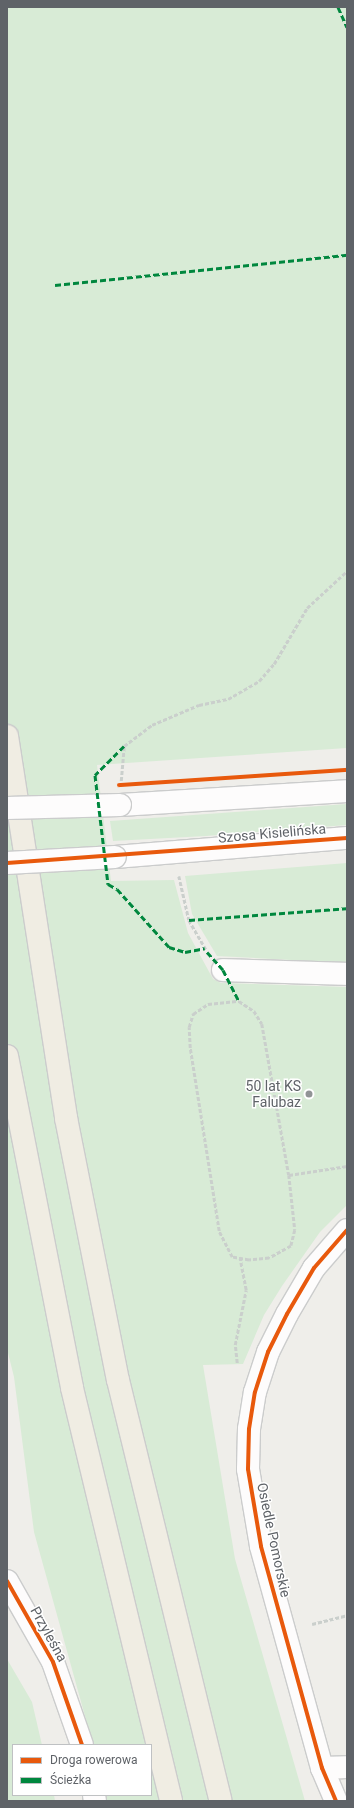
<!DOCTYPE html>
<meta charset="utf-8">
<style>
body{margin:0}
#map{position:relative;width:354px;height:1808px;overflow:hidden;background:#efeeea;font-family:Roboto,sans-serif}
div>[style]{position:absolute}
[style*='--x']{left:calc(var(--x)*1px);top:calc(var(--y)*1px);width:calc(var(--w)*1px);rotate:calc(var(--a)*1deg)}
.green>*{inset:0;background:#d8ebd6}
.path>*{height:2.5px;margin-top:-1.25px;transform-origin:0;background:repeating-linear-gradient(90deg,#cacfcc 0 4px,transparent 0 6px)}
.roads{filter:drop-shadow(1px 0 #cbcccc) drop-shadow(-1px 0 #cbcccc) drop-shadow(0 1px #cbcccc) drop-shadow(0 -1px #cbcccc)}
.minor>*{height:22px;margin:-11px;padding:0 11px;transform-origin:11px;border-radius:11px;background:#fdfcfc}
.highway>*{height:22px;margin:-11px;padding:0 11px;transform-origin:11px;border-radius:11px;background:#f0ede3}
.bridges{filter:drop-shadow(1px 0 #cbcccc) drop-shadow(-1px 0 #cbcccc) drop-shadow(0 1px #cbcccc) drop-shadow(0 -1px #cbcccc)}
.minor-bridge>*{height:22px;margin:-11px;padding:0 11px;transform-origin:11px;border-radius:11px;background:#fdfcfc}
.quiet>*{height:3px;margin-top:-1.5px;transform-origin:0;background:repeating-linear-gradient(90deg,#00873e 0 6px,transparent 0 9px)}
.cycleway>*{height:4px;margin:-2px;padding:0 2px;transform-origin:2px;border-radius:2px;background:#e8590c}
.dots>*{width:11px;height:11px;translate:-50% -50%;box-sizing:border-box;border:2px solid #fff;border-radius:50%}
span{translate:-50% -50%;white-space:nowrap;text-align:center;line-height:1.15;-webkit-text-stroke:3px #fff;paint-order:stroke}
.street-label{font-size:14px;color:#5f6368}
.poi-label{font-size:14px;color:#5f6368}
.right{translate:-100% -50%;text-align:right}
.frame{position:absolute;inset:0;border:8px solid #5f6368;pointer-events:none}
.legend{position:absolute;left:12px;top:1744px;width:140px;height:52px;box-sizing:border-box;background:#fff;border:1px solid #bfc1c3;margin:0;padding:5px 7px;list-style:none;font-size:12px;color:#5f6368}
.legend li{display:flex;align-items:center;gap:8px;height:20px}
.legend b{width:20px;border:1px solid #bfc1c3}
</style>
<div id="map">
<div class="green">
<div style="clip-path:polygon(7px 7px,347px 7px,347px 748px,97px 765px,111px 881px,174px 880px,188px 933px,213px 979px,221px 983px,347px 987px,347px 1205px,320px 1232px,282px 1286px,264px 1315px,243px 1364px,203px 1365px,235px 1559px,305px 1801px,106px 1801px,105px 1795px,151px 1795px,151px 1745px,93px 1745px,34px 1532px,14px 1377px,7px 1349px)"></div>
<div style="clip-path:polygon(347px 804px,347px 825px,206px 836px,113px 841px,110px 821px)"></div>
<div style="clip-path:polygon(347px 863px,347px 963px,217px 956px,192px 914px,185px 876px)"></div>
<div style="clip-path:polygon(7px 1659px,32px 1702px,42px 1745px,13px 1745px,13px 1795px,54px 1795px,55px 1801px,7px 1801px)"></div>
</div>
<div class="path">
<div style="--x:121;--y:781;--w:35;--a:-85"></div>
<div style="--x:124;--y:746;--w:35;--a:-37"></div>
<div style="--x:152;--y:725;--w:51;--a:-23.1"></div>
<div style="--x:199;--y:705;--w:30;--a:-12"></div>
<div style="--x:228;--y:699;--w:36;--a:-30"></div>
<div style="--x:259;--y:681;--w:23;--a:-49"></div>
<div style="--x:274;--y:664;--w:65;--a:-59.5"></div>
<div style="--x:307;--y:608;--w:54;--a:-42.8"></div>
<div style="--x:179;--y:876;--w:45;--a:77.2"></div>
<div style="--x:189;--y:920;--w:36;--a:60"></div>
<div style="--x:289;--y:1175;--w:55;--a:83.8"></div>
<div style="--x:295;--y:1230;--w:16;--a:104"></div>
<div style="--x:291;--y:1246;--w:25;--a:151"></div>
<div style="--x:269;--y:1258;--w:20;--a:174"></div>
<div style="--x:249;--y:1260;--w:17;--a:-170"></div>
<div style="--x:232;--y:1257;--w:29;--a:-117"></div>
<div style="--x:219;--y:1231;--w:185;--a:-99"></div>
<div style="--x:190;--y:1048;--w:21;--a:-93"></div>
<div style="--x:189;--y:1027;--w:14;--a:-73"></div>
<div style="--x:193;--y:1014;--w:18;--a:-34"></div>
<div style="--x:208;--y:1004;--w:31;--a:-6"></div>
<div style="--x:239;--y:1001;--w:18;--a:34"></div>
<div style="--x:254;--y:1011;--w:15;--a:58"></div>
<div style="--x:262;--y:1024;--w:153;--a:79.9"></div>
<div style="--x:289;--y:1175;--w:59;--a:-8.8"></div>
<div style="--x:237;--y:1363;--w:18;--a:-96"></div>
<div style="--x:235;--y:1345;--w:56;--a:-78.7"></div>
<div style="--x:246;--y:1290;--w:32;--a:-101"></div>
<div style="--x:312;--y:1624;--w:36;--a:-14"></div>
</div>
<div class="roads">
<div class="minor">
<div style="--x:120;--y:805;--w:227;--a:-3.5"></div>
<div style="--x:115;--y:857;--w:233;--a:-4.7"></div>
<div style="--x:223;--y:970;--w:124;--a:1.8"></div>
<div style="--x:7;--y:1581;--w:93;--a:60.4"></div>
<div style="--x:53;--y:1662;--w:88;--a:70.7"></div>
<div style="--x:322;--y:1768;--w:25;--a:-2"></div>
<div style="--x:94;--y:1795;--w:6;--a:81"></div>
<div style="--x:336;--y:1801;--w:36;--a:-113"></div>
<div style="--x:322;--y:1768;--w:230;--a:-105.4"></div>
<div style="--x:261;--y:1546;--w:78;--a:-99.6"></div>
<div style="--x:248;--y:1469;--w:40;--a:-88.6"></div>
<div style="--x:249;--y:1429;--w:37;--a:-81"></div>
<div style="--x:255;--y:1392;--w:42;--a:-72"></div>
<div style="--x:268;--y:1352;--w:42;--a:-63.4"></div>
<div style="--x:287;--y:1314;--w:53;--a:-59.6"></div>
<div style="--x:314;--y:1268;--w:50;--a:-49"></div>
</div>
<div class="highway">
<div style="--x:7;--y:736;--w:387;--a:81.2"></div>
<div style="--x:66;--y:1118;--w:267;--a:78.8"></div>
<div style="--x:118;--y:1380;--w:433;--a:76.3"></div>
<div style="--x:7;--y:1056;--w:338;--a:78.9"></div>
<div style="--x:72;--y:1388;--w:425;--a:76.5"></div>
</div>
</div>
<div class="bridges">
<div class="minor-bridge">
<div style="--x:7;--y:808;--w:113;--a:-1.5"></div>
<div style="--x:7;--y:863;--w:108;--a:-3.2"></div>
</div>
</div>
<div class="quiet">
<div style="--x:338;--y:7;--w:22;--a:66"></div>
<div style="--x:55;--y:285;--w:294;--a:-5.9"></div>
<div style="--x:124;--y:746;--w:41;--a:135"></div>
<div style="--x:95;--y:775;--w:110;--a:83.2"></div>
<div style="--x:108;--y:884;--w:10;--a:29"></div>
<div style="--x:117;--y:889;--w:78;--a:48.1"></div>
<div style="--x:169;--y:947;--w:17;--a:17"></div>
<div style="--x:185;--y:952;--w:20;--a:-11"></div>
<div style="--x:189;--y:920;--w:158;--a:-4.3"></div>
<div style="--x:207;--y:952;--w:24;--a:48"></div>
<div style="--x:223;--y:970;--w:35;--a:63"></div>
</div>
<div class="cycleway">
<div style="--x:119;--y:785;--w:228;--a:-3.8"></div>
<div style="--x:7;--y:863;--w:341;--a:-4.2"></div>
<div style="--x:7;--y:1581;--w:93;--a:60.4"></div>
<div style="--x:53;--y:1662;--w:88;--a:70.7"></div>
<div style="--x:336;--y:1801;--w:36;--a:-113"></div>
<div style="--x:322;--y:1768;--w:230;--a:-105.4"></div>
<div style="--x:261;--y:1546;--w:78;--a:-99.6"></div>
<div style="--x:248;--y:1469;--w:40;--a:-88.6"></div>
<div style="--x:249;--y:1429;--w:37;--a:-81"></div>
<div style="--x:255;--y:1392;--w:42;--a:-72"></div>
<div style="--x:268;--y:1352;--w:42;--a:-63.4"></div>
<div style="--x:287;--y:1314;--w:53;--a:-59.6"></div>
<div style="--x:314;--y:1268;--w:50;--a:-49"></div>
</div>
<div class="dots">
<div style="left:309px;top:1094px;background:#919496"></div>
</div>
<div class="street-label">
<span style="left:272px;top:833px;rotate:-5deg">Szosa Kisielińska</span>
<span style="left:274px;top:1540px;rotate:78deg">Osiedle Pomorskie</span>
<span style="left:49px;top:1634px;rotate:61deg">Przyleśna</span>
</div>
<div class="poi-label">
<span class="right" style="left:301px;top:1094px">50 lat KS<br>Falubaz</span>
</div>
<div class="frame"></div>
<ul class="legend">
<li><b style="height:5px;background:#e8590c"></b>Droga rowerowa</li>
<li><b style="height:5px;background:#00873e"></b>Ścieżka</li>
</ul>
</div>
